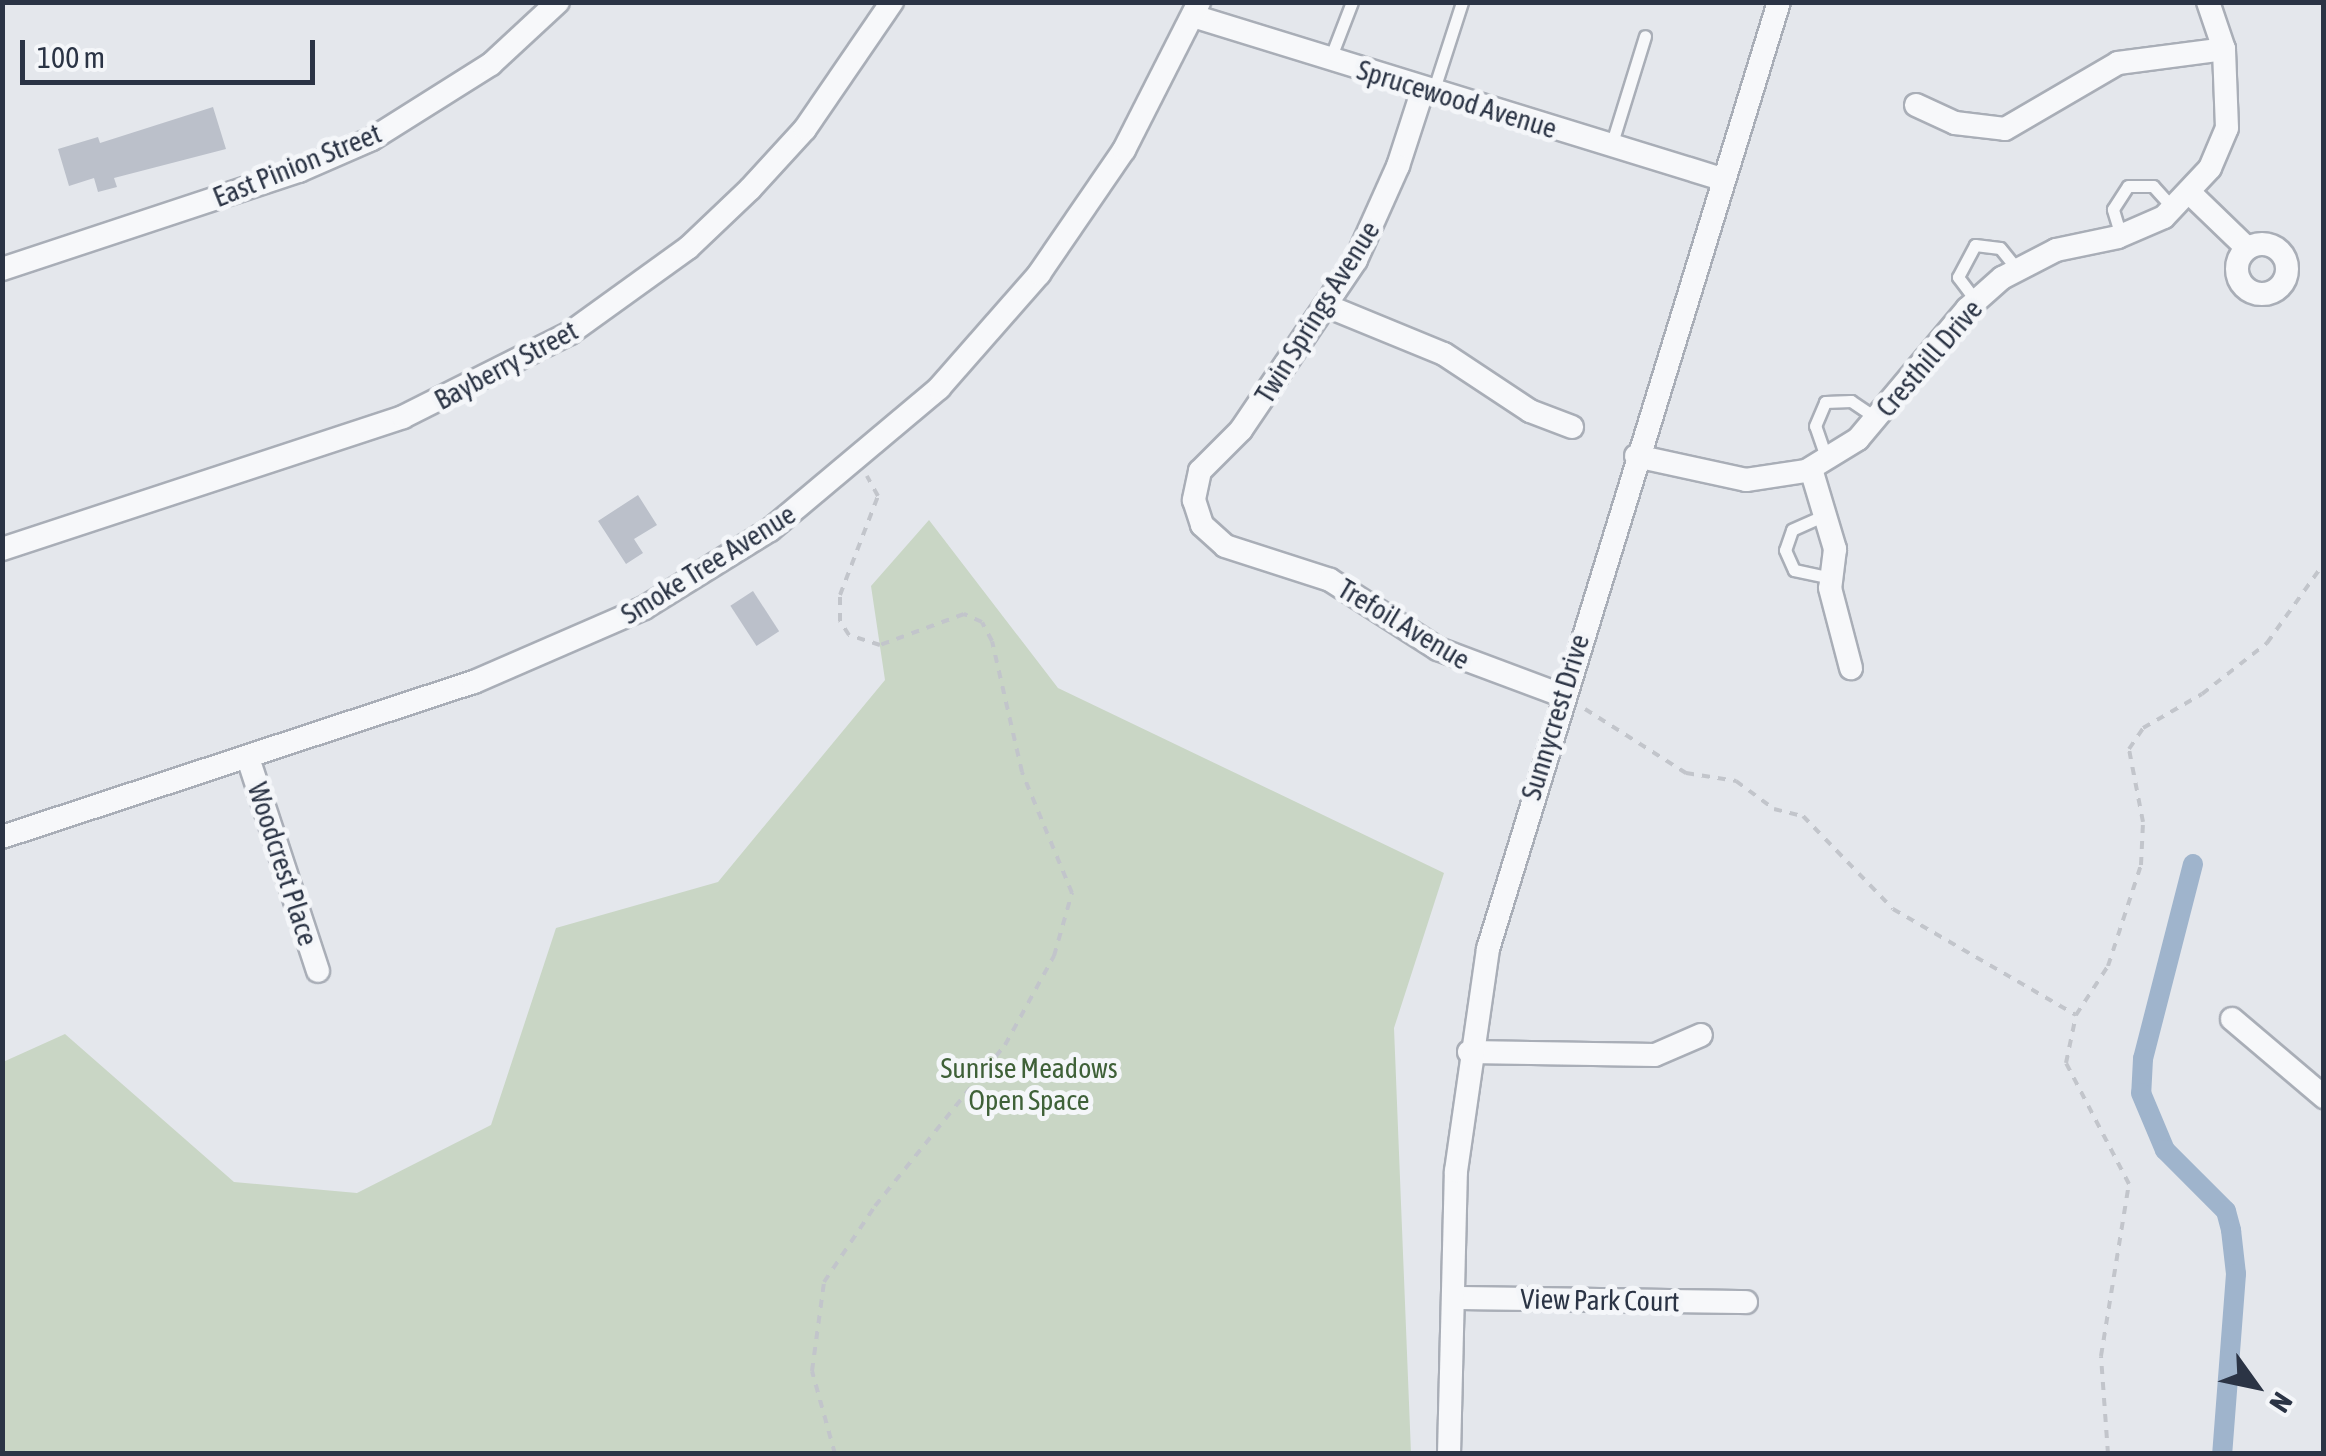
<!DOCTYPE html>
<style>
body{margin:0}
#map{position:relative;width:2326px;height:1456px;overflow:hidden;background:#e4e7ec;font-family:"Asap Condensed",sans-serif}
div>[style]{position:absolute}
[style*='--x']{left:calc(var(--x)*1px);top:calc(var(--y)*1px);width:calc(var(--w)*1px);rotate:calc(var(--a)*1deg)}
.green>*{inset:0;background:#c9d6c5}
.canal>*{height:20px;margin:-10px;padding:0 10px;transform-origin:10px;border-radius:10px;background:#9fb4cc}
.building>*{inset:0;background:#bbc0ca;transform-origin:0 0}
.path>*{height:4px;margin-top:-2px;transform-origin:0;background:repeating-linear-gradient(90deg,#c2c5cb 0 8px,transparent 0 16px)}
.roads{filter:drop-shadow(2px 0 #a9aeb7) drop-shadow(-2px 0 #a9aeb7) drop-shadow(0 2px #a9aeb7) drop-shadow(0 -2px #a9aeb7)}
.service>*{height:11px;margin:-5.5px;padding:0 5.5px;transform-origin:5.5px;border-radius:5.5px;background:#f7f8fa}
.minor>*{height:22px;margin:-11px;padding:0 11px;transform-origin:11px;border-radius:11px;background:#f7f8fa}
.minor>.ring{margin:-11px;padding:0;box-sizing:content-box;background:none;border:22px solid #f7f8fa;border-radius:50%}
span{translate:-50% -50%;white-space:nowrap;text-align:center;line-height:1.15;-webkit-text-stroke:10px #f4f6f9;paint-order:stroke}
.street-label{font-size:28px;color:#2b3445}
.park-label{font-size:28px;color:#3f6138}
.frame{position:absolute;inset:0;border:5px solid #2b3445;pointer-events:none}
.north{position:absolute;left:2206px;top:1336px;width:100px;height:100px;-webkit-text-stroke:8px #f4f6f9;paint-order:stroke;rotate:123deg;font-size:28px;font-weight:700;line-height:40px;text-align:center;color:#2b3445}
.north::after{content:'';display:block;margin:auto;width:35px;height:45px;background:#2b3445;clip-path:polygon(50% 0,100% 100%,50% 72%,0 100%)}
.scale{position:absolute;left:20px;top:40px;width:295px;height:45px;box-sizing:border-box;border:5px solid #2b3445;border-top:0;padding-left:12px;font-size:30px;line-height:35px;white-space:nowrap;color:#2b3445;-webkit-text-stroke:8px #f4f6f9;paint-order:stroke}
</style>
<div id="map">
<div class="green">
<div style="clip-path:polygon(929px 520px,1058px 688px,1444px 873px,1394px 1028px,1411px 1453px,3px 1453px,3px 1062px,65px 1034px,234px 1182px,357px 1193px,491px 1125px,556px 928px,718px 882px,885px 680px,871px 586px)"></div>
</div>
<div class="canal">
<div style="--x:2193;--y:864;--w:201;--a:104.4"></div>
<div style="--x:2143;--y:1059;--w:34;--a:93"></div>
<div style="--x:2141;--y:1093;--w:62;--a:67.2"></div>
<div style="--x:2165;--y:1150;--w:86;--a:45"></div>
<div style="--x:2226;--y:1211;--w:20;--a:75"></div>
<div style="--x:2231;--y:1230;--w:44;--a:83.5"></div>
<div style="--x:2236;--y:1274;--w:181;--a:94.4"></div>
</div>
<div class="building">
<div style="clip-path:polygon(213px 107px,226px 149px,114px 178px,117px 187px,98px 192px,94px 178px,69px 186px,58px 149px,98px 137px,100px 143px)"></div>
<div style="clip-path:polygon(638px 495px,657px 525px,634px 539px,643px 553px,626px 564px,598px 521px)"></div>
<div style="left:753px;top:591px;width:48px;height:27px;rotate:57deg"></div>
</div>
<div class="path">
<div style="--x:1585;--y:709;--w:120;--a:32.4"></div>
<div style="--x:1686;--y:773;--w:51;--a:9.1"></div>
<div style="--x:1736;--y:781;--w:47;--a:36.4"></div>
<div style="--x:1774;--y:809;--w:30;--a:14"></div>
<div style="--x:1803;--y:816;--w:129;--a:45.9"></div>
<div style="--x:1893;--y:909;--w:211;--a:30.1"></div>
<div style="--x:835;--y:1454;--w:86;--a:-105.5"></div>
<div style="--x:812;--y:1371;--w:90;--a:-82.3"></div>
<div style="--x:824;--y:1282;--w:92;--a:-56.1"></div>
<div style="--x:875;--y:1206;--w:207;--a:-51.1"></div>
<div style="--x:1005;--y:1045;--w:102;--a:-61.2"></div>
<div style="--x:1054;--y:956;--w:66;--a:-74.1"></div>
<div style="--x:1072;--y:893;--w:131;--a:-112.5"></div>
<div style="--x:1022;--y:772;--w:134;--a:-102.9"></div>
<div style="--x:992;--y:641;--w:21;--a:-118"></div>
<div style="--x:982;--y:622;--w:20;--a:-156"></div>
<div style="--x:964;--y:614;--w:90;--a:159.7"></div>
<div style="--x:880;--y:645;--w:33;--a:-162"></div>
<div style="--x:849;--y:635;--w:17;--a:-123"></div>
<div style="--x:840;--y:621;--w:26;--a:-90"></div>
<div style="--x:840;--y:595;--w:106;--a:-69"></div>
<div style="--x:878;--y:496;--w:23;--a:-119"></div>
<div style="--x:2108;--y:1454;--w:98;--a:-94.1"></div>
<div style="--x:2101;--y:1356;--w:174;--a:-80.8"></div>
<div style="--x:2129;--y:1184;--w:136;--a:-117.5"></div>
<div style="--x:2066;--y:1063;--w:49;--a:-78.2"></div>
<div style="--x:2076;--y:1015;--w:59;--a:-56.9"></div>
<div style="--x:2108;--y:966;--w:106;--a:-71.9"></div>
<div style="--x:2141;--y:865;--w:43;--a:-87.3"></div>
<div style="--x:2143;--y:822;--w:74;--a:-100.9"></div>
<div style="--x:2129;--y:749;--w:25;--a:-56"></div>
<div style="--x:2143;--y:728;--w:68;--a:-30"></div>
<div style="--x:2202;--y:694;--w:83;--a:-38.1"></div>
<div style="--x:2267;--y:643;--w:98;--a:-54.5"></div>
</div>
<div class="roads">
<div class="service">
<div style="--x:1330;--y:59;--w:61;--a:-68.9"></div>
<div style="--x:1433;--y:92;--w:95;--a:-72.1"></div>
<div style="--x:1611;--y:146;--w:115;--a:-72.8"></div>
<div style="--x:2121;--y:236;--w:28;--a:-107"></div>
<div style="--x:2113;--y:209;--w:27;--a:-57"></div>
<div style="--x:2128;--y:186;--w:25;--a:0"></div>
<div style="--x:2153;--y:186;--w:31;--a:48"></div>
<div style="--x:1976;--y:301;--w:30;--a:-127"></div>
<div style="--x:1958;--y:277;--w:36;--a:-62"></div>
<div style="--x:1975;--y:245;--w:25;--a:7"></div>
<div style="--x:2000;--y:248;--w:27;--a:51"></div>
<div style="--x:1827;--y:460;--w:36;--a:-109"></div>
<div style="--x:1815;--y:426;--w:26;--a:-67"></div>
<div style="--x:1825;--y:402;--w:26;--a:-2"></div>
<div style="--x:1851;--y:401;--w:30;--a:34"></div>
<div style="--x:1825;--y:515;--w:36;--a:156"></div>
<div style="--x:1792;--y:530;--w:21;--a:109"></div>
<div style="--x:1785;--y:550;--w:22;--a:66"></div>
<div style="--x:1794;--y:570;--w:40;--a:12"></div>
</div>
<div class="minor">
<div style="--x:1193;--y:16;--w:554;--a:17.13"></div>
<div style="--x:1423;--y:89;--w:81;--a:108"></div>
<div style="--x:1398;--y:166;--w:103;--a:114.1"></div>
<div style="--x:1356;--y:260;--w:205;--a:124.1"></div>
<div style="--x:1241;--y:430;--w:58;--a:135"></div>
<div style="--x:1200;--y:471;--w:30;--a:102"></div>
<div style="--x:1194;--y:500;--w:26;--a:72"></div>
<div style="--x:1202;--y:525;--w:31;--a:42"></div>
<div style="--x:1225;--y:546;--w:110;--a:17.9"></div>
<div style="--x:1330;--y:580;--w:128;--a:32.6"></div>
<div style="--x:1438;--y:649;--w:131;--a:20.5"></div>
<div style="--x:1916;--y:105;--w:43;--a:24.8"></div>
<div style="--x:1955;--y:123;--w:50;--a:6.8"></div>
<div style="--x:2005;--y:129;--w:131;--a:-30.3"></div>
<div style="--x:2118;--y:63;--w:107;--a:-7.5"></div>
<div style="--x:2191;--y:194;--w:78;--a:44"></div>
<div class="ring" style="left:2237px;top:244px;width:28px;height:28px"></div>
<div style="--x:2;--y:269;--w:313;--a:-18.3"></div>
<div style="--x:299;--y:171;--w:80;--a:-23.7"></div>
<div style="--x:372;--y:139;--w:141;--a:-32.2"></div>
<div style="--x:491;--y:64;--w:91;--a:-42.8"></div>
<div style="--x:1327;--y:306;--w:126;--a:22.3"></div>
<div style="--x:1444;--y:354;--w:103;--a:33.5"></div>
<div style="--x:1530;--y:411;--w:45;--a:20.9"></div>
<div style="--x:1636;--y:456;--w:113;--a:12.3"></div>
<div style="--x:1746;--y:480;--w:61;--a:-8.5"></div>
<div style="--x:1806;--y:471;--w:61;--a:-31.6"></div>
<div style="--x:1858;--y:439;--w:170;--a:-50"></div>
<div style="--x:1967;--y:309;--w:47;--a:-41.5"></div>
<div style="--x:2002;--y:278;--w:61;--a:-27.4"></div>
<div style="--x:2056;--y:250;--w:63;--a:-11.8"></div>
<div style="--x:2118;--y:237;--w:50;--a:-23.5"></div>
<div style="--x:2164;--y:217;--w:67;--a:-46.8"></div>
<div style="--x:2210;--y:168;--w:43;--a:-67"></div>
<div style="--x:2227;--y:128;--w:79;--a:-92.2"></div>
<div style="--x:2224;--y:49;--w:50;--a:-108.8"></div>
<div style="--x:1811;--y:469;--w:84;--a:73.3"></div>
<div style="--x:1835;--y:549;--w:39;--a:97"></div>
<div style="--x:1830;--y:588;--w:83;--a:75.3"></div>
<div style="--x:2;--y:549;--w:422;--a:-18.2"></div>
<div style="--x:403;--y:417;--w:187;--a:-26.7"></div>
<div style="--x:570;--y:333;--w:145;--a:-35.8"></div>
<div style="--x:688;--y:248;--w:86;--a:-43.6"></div>
<div style="--x:750;--y:189;--w:81;--a:-47.5"></div>
<div style="--x:805;--y:129;--w:154;--a:-55.6"></div>
<div style="--x:248;--y:758;--w:224;--a:71.8"></div>
<div style="--x:2;--y:837;--w:497;--a:-18.2"></div>
<div style="--x:474;--y:682;--w:185;--a:-23.5"></div>
<div style="--x:644;--y:608;--w:148;--a:-31.8"></div>
<div style="--x:770;--y:530;--w:221;--a:-40"></div>
<div style="--x:939;--y:388;--w:152;--a:-48.7"></div>
<div style="--x:1039;--y:274;--w:150;--a:-55.6"></div>
<div style="--x:1124;--y:150;--w:166;--a:-63.1"></div>
<div style="--x:2232;--y:1019;--w:121;--a:40.3"></div>
<div style="--x:1469;--y:1052;--w:186;--a:0.9"></div>
<div style="--x:1655;--y:1055;--w:50;--a:-23.5"></div>
<div style="--x:1454;--y:1298;--w:292;--a:0.8"></div>
<div style="--x:1449;--y:1454;--w:283;--a:-88.6"></div>
<div style="--x:1456;--y:1171;--w:224;--a:-81.8"></div>
<div style="--x:1488;--y:949;--w:991;--a:-72.92"></div>
</div>
</div>
<div class="street-label">
<span style="left:1457px;top:99px;rotate:17deg">Sprucewood Avenue</span>
<span style="left:297px;top:165px;rotate:-22deg">East Pinion Street</span>
<span style="left:1317px;top:312px;rotate:-58deg">Twin Springs Avenue</span>
<span style="left:1929px;top:358px;rotate:-49deg">Cresthill Drive</span>
<span style="left:506px;top:365px;rotate:-28deg">Bayberry Street</span>
<span style="left:708px;top:564px;rotate:-32deg">Smoke Tree Avenue</span>
<span style="left:1404px;top:624px;rotate:31deg">Trefoil Avenue</span>
<span style="left:1555px;top:717px;rotate:-73deg">Sunnycrest Drive</span>
<span style="left:283px;top:864px;rotate:72deg">Woodcrest Place</span>
<span style="left:1600px;top:1300px;rotate:1deg">View Park Court</span>
</div>
<div class="park-label">
<span style="left:1029px;top:1084px">Sunrise Meadows<br>Open Space</span>
</div>
<div class="frame"></div>
<div class="north">N</div>
<div class="scale">100 m</div>
</div>
